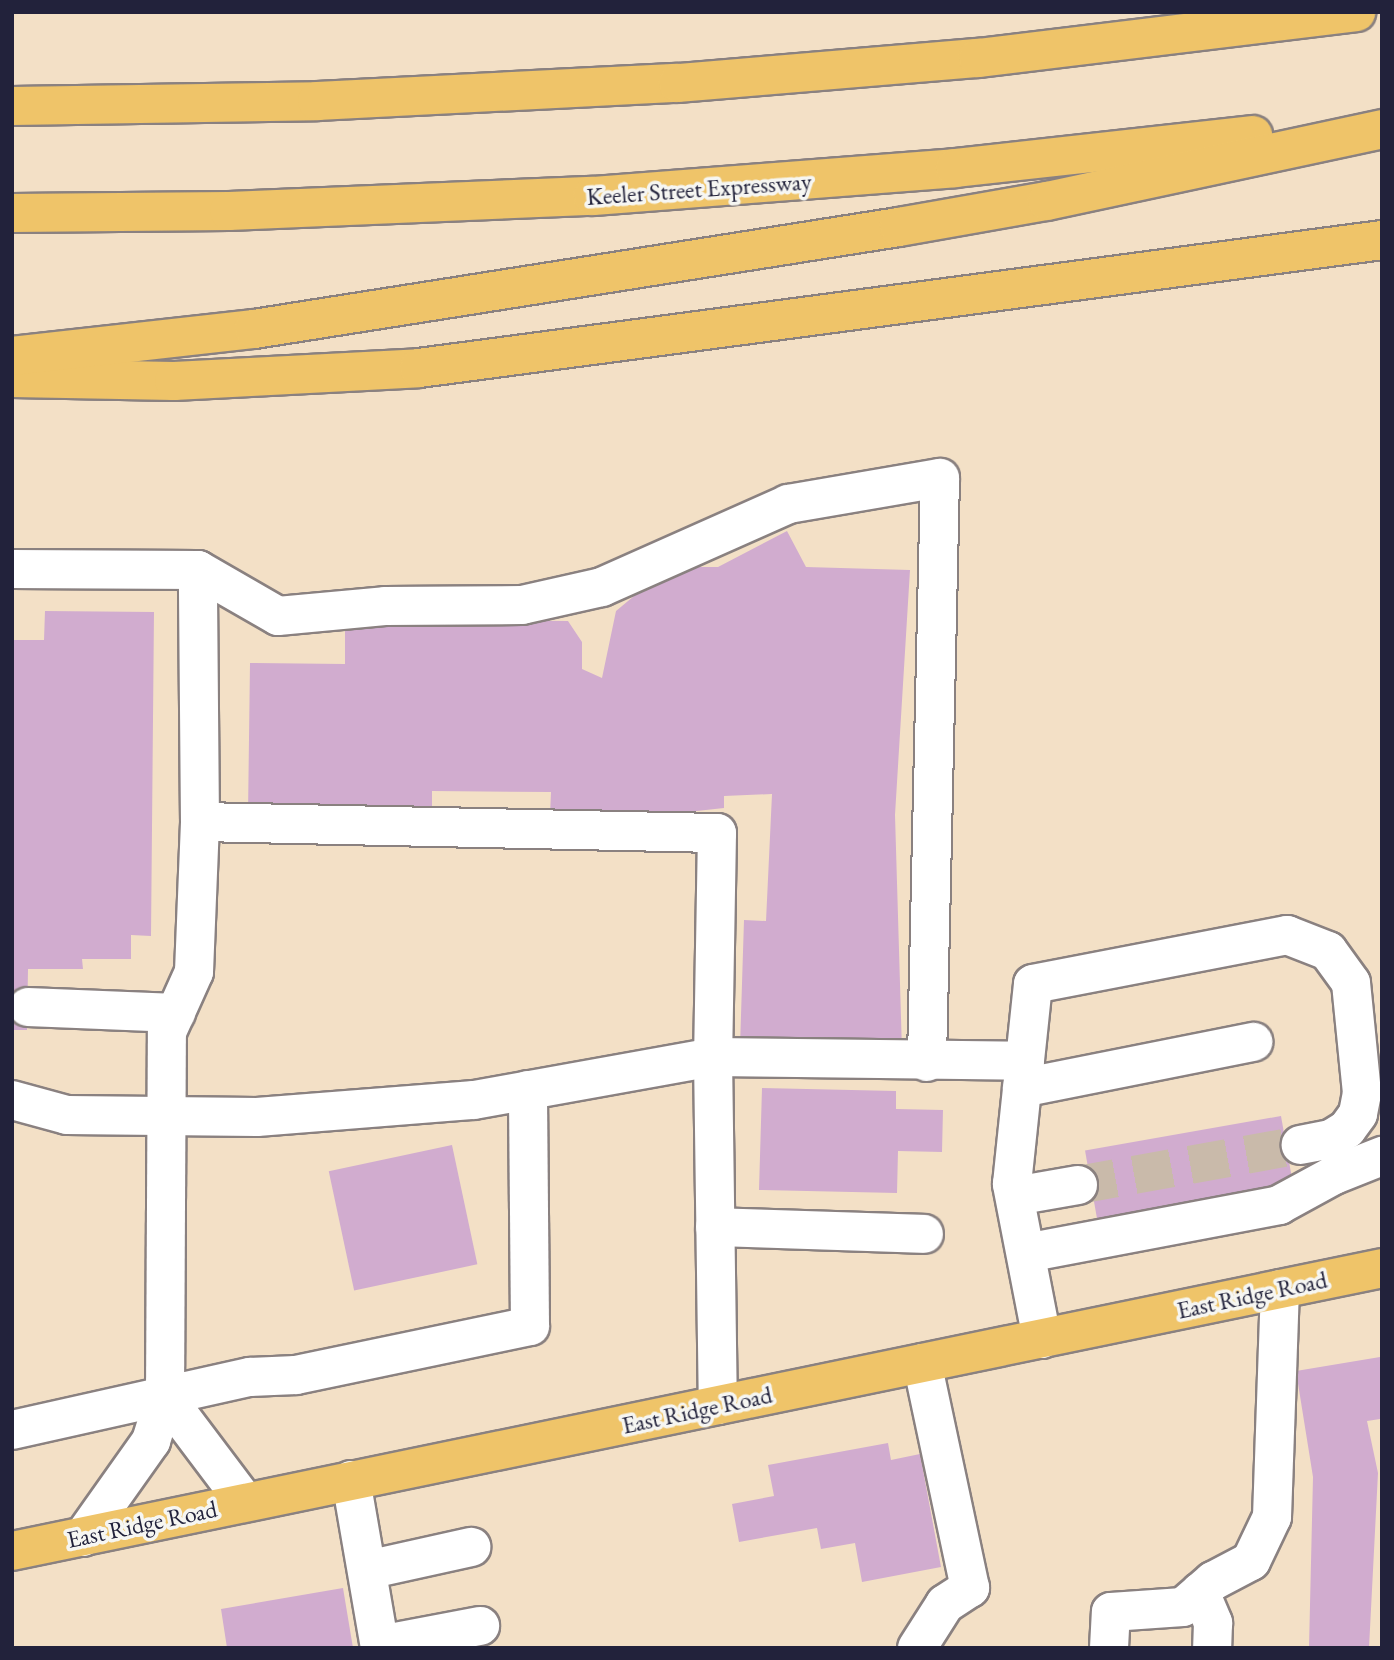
<!DOCTYPE html>
<style>
body{margin:0}
#map{position:relative;width:1394px;height:1660px;overflow:hidden;background:#f3e0c6;font-family:"EB Garamond",serif}
div>[style]{position:absolute}
[style*='--x']{left:calc(var(--x)*1px);top:calc(var(--y)*1px);width:calc(var(--w)*1px);rotate:calc(var(--a)*1deg)}
.building>*{inset:0;background:#d1accf;transform-origin:0 0}
.minor-tunnel>*{height:38px;margin-top:-19px;transform-origin:0;background:repeating-linear-gradient(90deg,#c9baaa 0 38px,transparent 0 57px)}
.roads{filter:drop-shadow(2px 0 #8a8180) drop-shadow(-2px 0 #8a8180) drop-shadow(0 2px #8a8180) drop-shadow(0 -2px #8a8180)}
.minor>*{height:38px;margin:-19px;padding:0 19px;transform-origin:19px;border-radius:19px;background:#fff}
.major>*{height:38px;margin:-19px;padding:0 19px;transform-origin:19px;border-radius:19px;background:#efc469}
.highway>*{height:38px;margin:-19px;padding:0 19px;transform-origin:19px;border-radius:19px;background:#efc469}
span{translate:-50% -50%;white-space:nowrap;text-align:center;line-height:1.15;-webkit-text-stroke:7px #f6f6f2;paint-order:stroke}
.street-label{font-size:24px;color:#22223b}
.frame{position:absolute;inset:0;border:14px solid #22223b;pointer-events:none}
</style>
<div id="map">
<div class="building">
<div style="clip-path:polygon(787px 531px,806px 567px,910px 570px,895px 815px,902px 1051px,740px 1047px,744px 920px,766px 921px,772px 794px,724px 796px,724px 808px,569px 825px,550px 816px,551px 792px,432px 791px,432px 816px,248px 814px,250px 663px,345px 664px,345px 619px,568px 621px,582px 642px,582px 669px,602px 678px,616px 611px,669px 567px,718px 567px)"></div>
<div style="clip-path:polygon(45px 611px,154px 612px,151px 936px,131px 935px,131px 959px,82px 959px,83px 969px,28px 969px,27px 1030px,12px 1030px,12px 640px,44px 640px)"></div>
<div style="clip-path:polygon(762px 1088px,896px 1091px,896px 1109px,943px 1110px,942px 1152px,898px 1151px,897px 1193px,759px 1190px)"></div>
<div style="left:1281px;top:1116px;width:72px;height:199px;rotate:80deg"></div>
<div style="left:452px;top:1145px;width:122px;height:126px;rotate:78deg"></div>
<div style="clip-path:polygon(1380px 1357px,1380px 1419px,1367px 1421px,1378px 1473px,1369px 1648px,1309px 1648px,1313px 1477px,1296px 1371px)"></div>
<div style="clip-path:polygon(888px 1443px,891px 1460px,920px 1454px,941px 1567px,862px 1582px,855px 1543px,821px 1549px,817px 1528px,739px 1542px,732px 1504px,774px 1496px,768px 1465px)"></div>
<div style="clip-path:polygon(343px 1588px,353px 1648px,227px 1648px,221px 1609px)"></div>
</div>
<div class="minor-tunnel">
<div style="--x:1078;--y:1185;--w:227;--a:-10.2"></div>
</div>
<div class="roads">
<div class="minor">
<div style="--x:12;--y:569;--w:186;--a:0.3"></div>
<div style="--x:198;--y:570;--w:92;--a:29.9"></div>
<div style="--x:278;--y:616;--w:107;--a:-5.3"></div>
<div style="--x:385;--y:606;--w:137;--a:-0.4"></div>
<div style="--x:522;--y:605;--w:82;--a:-12.7"></div>
<div style="--x:602;--y:587;--w:204;--a:-24"></div>
<div style="--x:788;--y:504;--w:154;--a:-9.7"></div>
<div style="--x:940;--y:478;--w:584;--a:91.28"></div>
<div style="--x:200;--y:822;--w:517;--a:1.22"></div>
<div style="--x:717;--y:833;--w:224;--a:91"></div>
<div style="--x:713;--y:1057;--w:348;--a:89.2"></div>
<div style="--x:28;--y:1007;--w:148;--a:2.3"></div>
<div style="--x:1022;--y:1088;--w:236;--a:-11.3"></div>
<div style="--x:12;--y:1100;--w:57;--a:15.3"></div>
<div style="--x:67;--y:1115;--w:190;--a:0.6"></div>
<div style="--x:257;--y:1117;--w:218;--a:-4.5"></div>
<div style="--x:474;--y:1100;--w:243;--a:-10.2"></div>
<div style="--x:713;--y:1057;--w:312;--a:0.7"></div>
<div style="--x:1015;--y:1196;--w:64;--a:-9.9"></div>
<div style="--x:715;--y:1227;--w:209;--a:1.9"></div>
<div style="--x:1026;--y:1253;--w:258;--a:-10.7"></div>
<div style="--x:1279;--y:1205;--w:63;--a:-28.6"></div>
<div style="--x:1334;--y:1175;--w:52;--a:-21.6"></div>
<div style="--x:1042;--y:1339;--w:158;--a:-101"></div>
<div style="--x:1012;--y:1184;--w:201;--a:-84"></div>
<div style="--x:1033;--y:984;--w:259;--a:-10.9"></div>
<div style="--x:1287;--y:935;--w:44;--a:21.3"></div>
<div style="--x:1328;--y:951;--w:39;--a:54"></div>
<div style="--x:1351;--y:983;--w:111;--a:84.3"></div>
<div style="--x:1362;--y:1093;--w:21;--a:101"></div>
<div style="--x:1358;--y:1114;--w:19;--a:126"></div>
<div style="--x:1347;--y:1129;--w:19;--a:148"></div>
<div style="--x:1331;--y:1139;--w:31;--a:169"></div>
<div style="--x:165;--y:1396;--w:133;--a:53"></div>
<div style="--x:12;--y:1430;--w:244;--a:-12.6"></div>
<div style="--x:250;--y:1377;--w:46;--a:-2.5"></div>
<div style="--x:296;--y:1375;--w:239;--a:-11.8"></div>
<div style="--x:530;--y:1326;--w:236;--a:-90.5"></div>
<div style="--x:351;--y:1480;--w:170;--a:80.2"></div>
<div style="--x:83;--y:1537;--w:118;--a:-54.7"></div>
<div style="--x:151;--y:1441;--w:47;--a:-72.7"></div>
<div style="--x:165;--y:1396;--w:364;--a:-89.7"></div>
<div style="--x:167;--y:1032;--w:66;--a:-65.8"></div>
<div style="--x:194;--y:972;--w:150;--a:-87.7"></div>
<div style="--x:200;--y:822;--w:252;--a:-90.5"></div>
<div style="--x:367;--y:1570;--w:107;--a:-12.5"></div>
<div style="--x:1200;--y:1592;--w:34;--a:67"></div>
<div style="--x:1213;--y:1623;--w:25;--a:92"></div>
<div style="--x:380;--y:1645;--w:102;--a:-10.8"></div>
<div style="--x:917;--y:1648;--w:52;--a:-57.5"></div>
<div style="--x:945;--y:1604;--w:30;--a:-33"></div>
<div style="--x:970;--y:1588;--w:230;--a:-102"></div>
<div style="--x:1109;--y:1648;--w:36;--a:-87"></div>
<div style="--x:1111;--y:1612;--w:72;--a:-4"></div>
<div style="--x:1183;--y:1607;--w:40;--a:-41"></div>
<div style="--x:1213;--y:1581;--w:43;--a:-27.8"></div>
<div style="--x:1251;--y:1561;--w:49;--a:-64.5"></div>
<div style="--x:1272;--y:1517;--w:228;--a:-88"></div>
</div>
<div class="major">
<div style="--x:12;--y:378;--w:162;--a:1.1"></div>
<div style="--x:174;--y:381;--w:245;--a:-3"></div>
<div style="--x:419;--y:368;--w:971;--a:-7.57"></div>
<div style="--x:12;--y:1551;--w:1399;--a:-11.67"></div>
</div>
<div class="highway">
<div style="--x:12;--y:106;--w:305;--a:-0.9"></div>
<div style="--x:317;--y:101;--w:361;--a:-2.9"></div>
<div style="--x:678;--y:83;--w:301;--a:-4.8"></div>
<div style="--x:978;--y:58;--w:381;--a:-6.9"></div>
<div style="--x:12;--y:213;--w:217;--a:-0.5"></div>
<div style="--x:229;--y:211;--w:364;--a:-2.4"></div>
<div style="--x:593;--y:196;--w:363;--a:-4.4"></div>
<div style="--x:955;--y:168;--w:300;--a:-6.3"></div>
<div style="--x:12;--y:356;--w:244;--a:-6.4"></div>
<div style="--x:254;--y:329;--w:653;--a:-8.99"></div>
<div style="--x:899;--y:227;--w:150;--a:-10"></div>
<div style="--x:1047;--y:201;--w:343;--a:-12.1"></div>
</div>
</div>
<div class="street-label">
<span style="left:699px;top:189px;rotate:-4deg">Keeler Street Expressway</span>
<span style="left:1252px;top:1295px;rotate:-12deg">East Ridge Road</span>
<span style="left:697px;top:1410px;rotate:-12deg">East Ridge Road</span>
<span style="left:142px;top:1524px;rotate:-12deg">East Ridge Road</span>
</div>
<div class="frame"></div>
</div>
